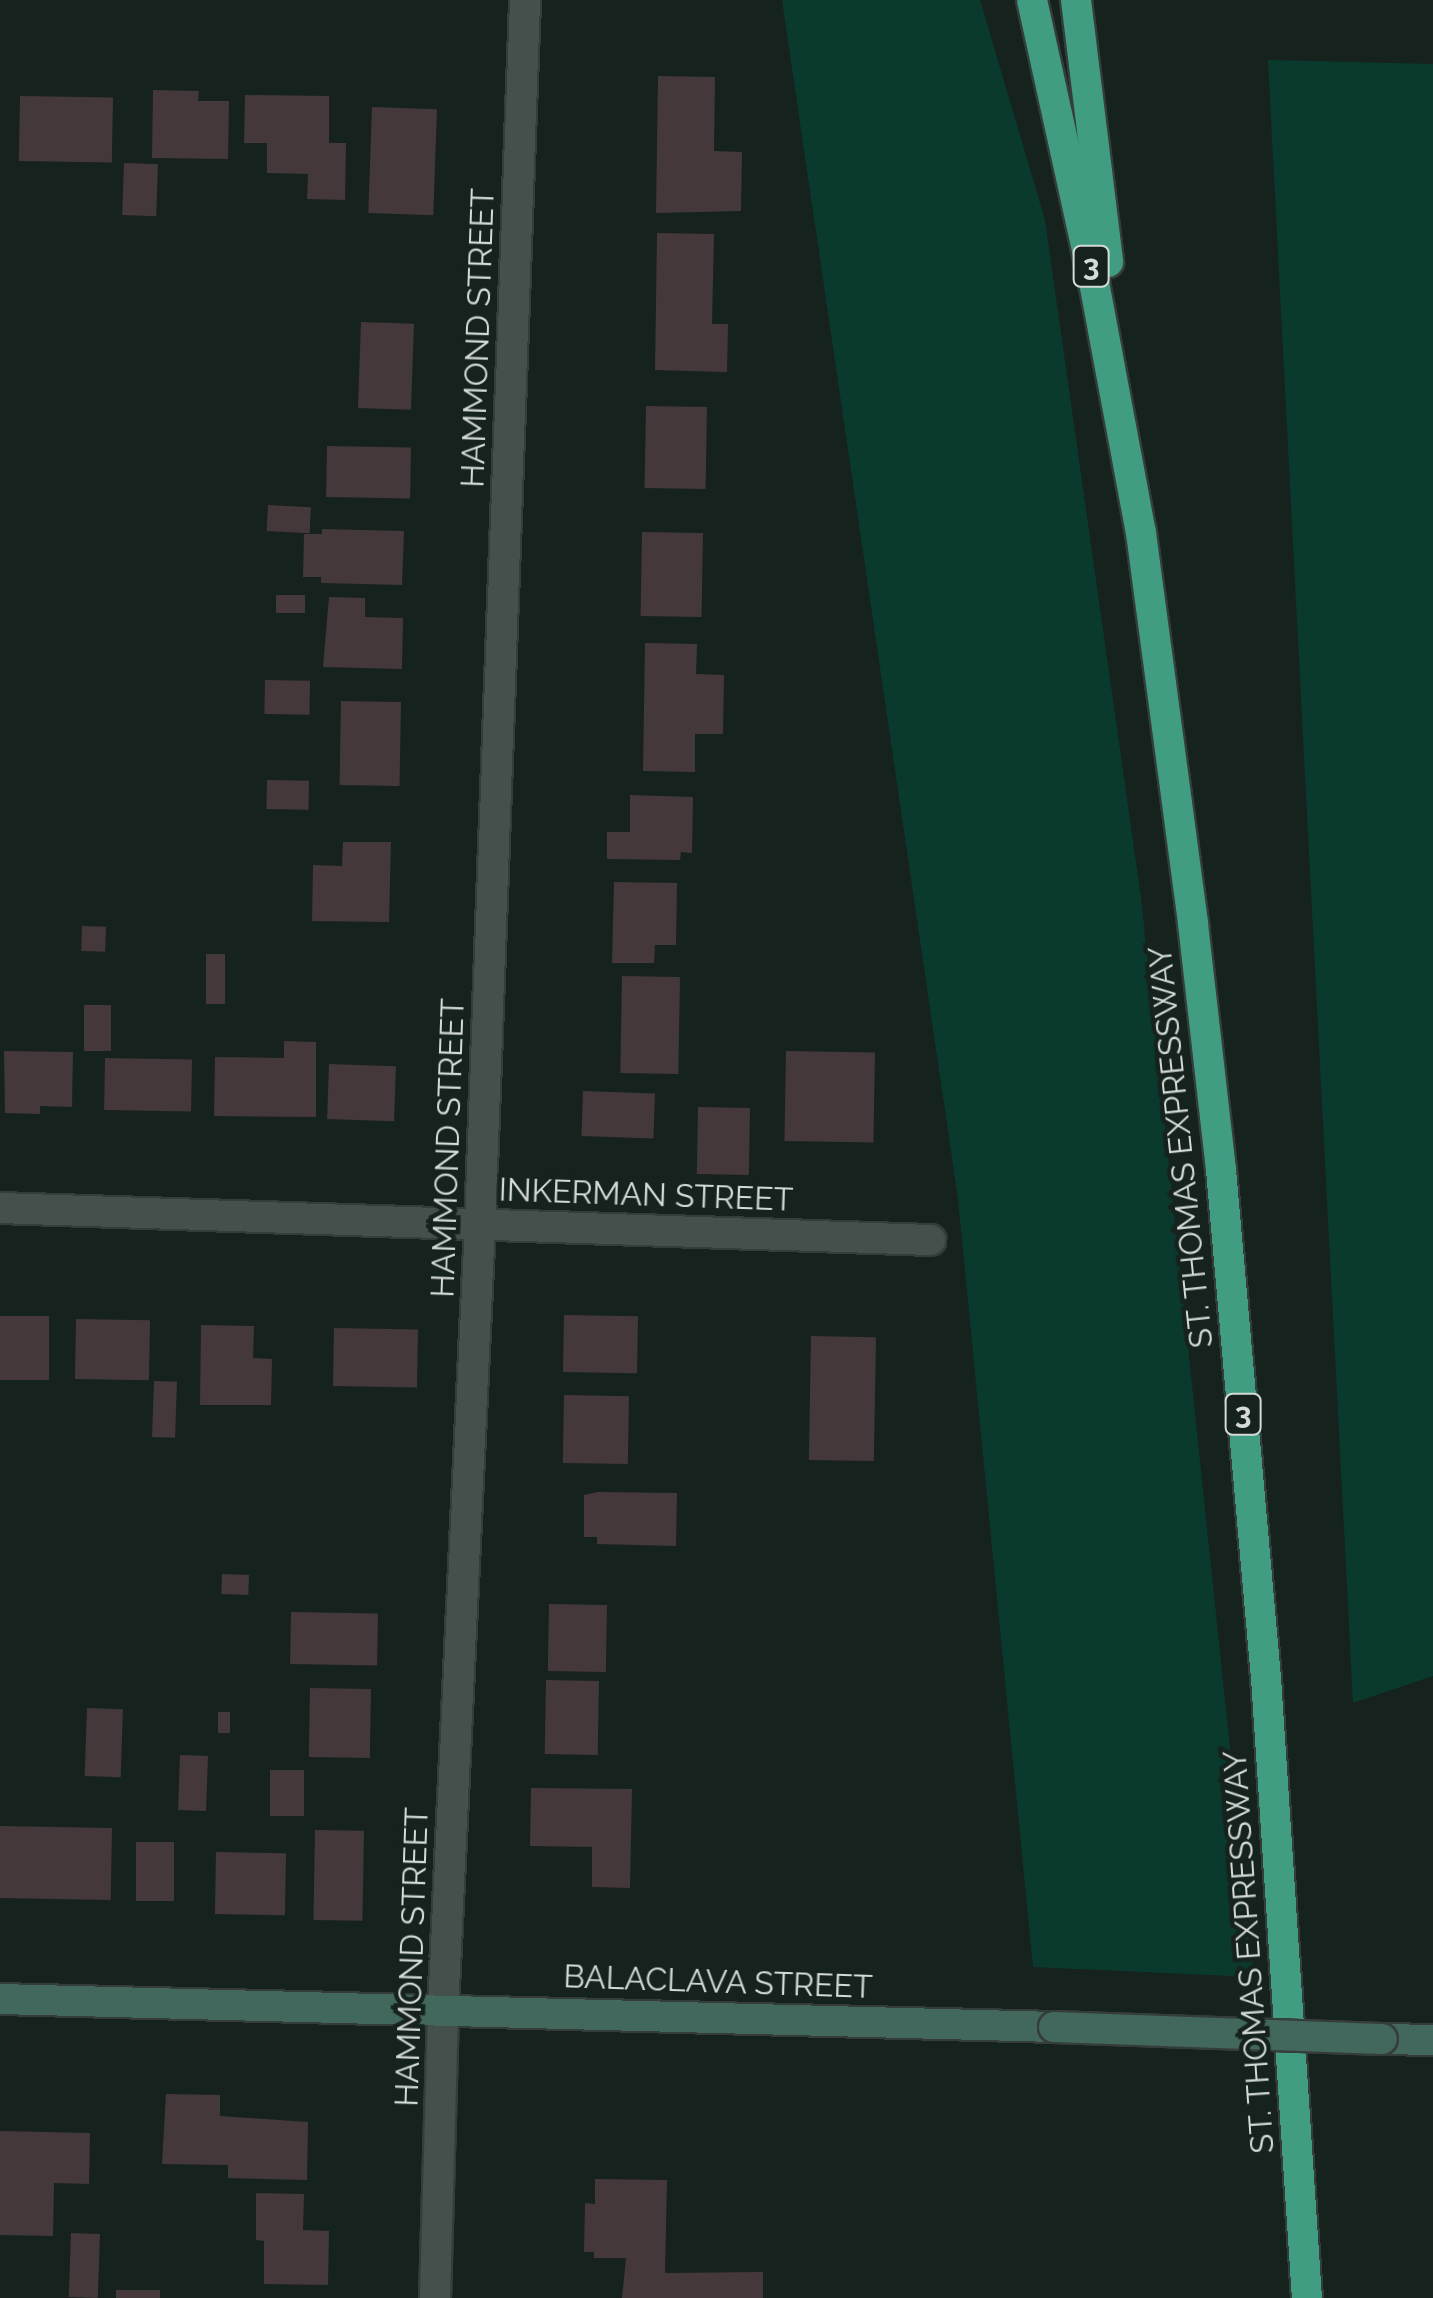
<!DOCTYPE html>
<style>
body{margin:0}
#map{position:relative;width:1433px;height:2298px;overflow:hidden;background:#16221e;font-family:Raleway,sans-serif}
div>[style]{position:absolute}
[style*='--x']{left:calc(var(--x)*1px);top:calc(var(--y)*1px);width:calc(var(--w)*1px);rotate:calc(var(--a)*1deg)}
.green>*{inset:0;background:#0a3a2d}
.building>*{inset:0;background:#45383a;transform-origin:0 0}
.roads{filter:drop-shadow(2px 0 #353d3a) drop-shadow(-2px 0 #353d3a) drop-shadow(0 2px #353d3a) drop-shadow(0 -2px #353d3a)}
.street>*{height:30px;margin:-15px;padding:0 15px;transform-origin:15px;border-radius:15px;background:#43504b}
.secondary>*{height:30px;margin:-15px;padding:0 15px;transform-origin:15px;border-radius:15px;background:#42675c}
.highway>*{height:30px;margin:-15px;padding:0 15px;transform-origin:15px;border-radius:15px;background:#409d82}
.bridges{filter:drop-shadow(2px 0 #353d3a) drop-shadow(-2px 0 #353d3a) drop-shadow(0 2px #353d3a) drop-shadow(0 -2px #353d3a)}
.secondary-bridge>*{height:30px;margin:-15px;padding:0 15px;transform-origin:15px;border-radius:15px;background:#42675c}
span{translate:-50% -50%;white-space:nowrap;text-align:center;line-height:1.15;-webkit-text-stroke:9px #16221e;paint-order:stroke}
.shield-label span{padding:2px 8px;background:#16221e;border:2px solid;border-radius:8px;-webkit-text-stroke-width:0}
.shield-label{font-size:30px;color:#d3dad7;font-weight:700}
.street-label{font-size:32px;color:#d3dad7}
</style>
<div id="map">
<div class="green">
<div style="clip-path:polygon(782px 0,980px 0,1045px 220px,1141px 898px,1254px 1977px,1033px 1967px,958px 1199px)"></div>
<div style="clip-path:polygon(1268px 60px,1433px 64px,1433px 1676px,1353px 1703px)"></div>
</div>
<div class="building">
<div style="clip-path:polygon(658px 76px,715px 77px,714px 151px,742px 152px,741px 211px,656px 213px)"></div>
<div style="clip-path:polygon(153px 90px,199px 91px,198px 101px,229px 101px,228px 159px,152px 158px)"></div>
<div style="clip-path:polygon(245px 95px,329px 96px,329px 143px,346px 143px,345px 200px,307px 199px,308px 174px,267px 173px,267px 143px,244px 143px)"></div>
<div style="left:20px;top:96px;width:93px;height:65px;rotate:1deg"></div>
<div style="left:372px;top:107px;width:65px;height:106px;rotate:2deg"></div>
<div style="left:124px;top:163px;width:34px;height:52px;rotate:2deg"></div>
<div style="clip-path:polygon(657px 233px,714px 234px,712px 324px,728px 324px,727px 372px,655px 370px)"></div>
<div style="left:361px;top:322px;width:53px;height:86px;rotate:2deg"></div>
<div style="left:646px;top:406px;width:61px;height:82px;rotate:1deg"></div>
<div style="left:327px;top:446px;width:84px;height:51px;rotate:1deg"></div>
<div style="left:268px;top:505px;width:43px;height:26px;rotate:3deg"></div>
<div style="clip-path:polygon(322px 529px,404px 531px,402px 585px,321px 583px,321px 577px,303px 577px,304px 534px,322px 534px)"></div>
<div style="left:642px;top:532px;width:61px;height:84px;rotate:1deg"></div>
<div style="left:276px;top:595px;width:29px;height:18px"></div>
<div style="clip-path:polygon(329px 597px,365px 598px,365px 617px,403px 618px,402px 669px,323px 667px)"></div>
<div style="clip-path:polygon(645px 643px,697px 644px,696px 674px,724px 675px,723px 734px,695px 734px,695px 772px,643px 771px)"></div>
<div style="left:265px;top:680px;width:45px;height:34px;rotate:1deg"></div>
<div style="left:341px;top:701px;width:60px;height:84px;rotate:1deg"></div>
<div style="left:267px;top:780px;width:42px;height:29px;rotate:1deg"></div>
<div style="clip-path:polygon(630px 795px,693px 797px,692px 853px,681px 852px,680px 860px,607px 859px,607px 832px,630px 832px)"></div>
<div style="clip-path:polygon(343px 842px,391px 842px,389px 922px,312px 921px,313px 865px,342px 866px)"></div>
<div style="clip-path:polygon(614px 882px,677px 883px,676px 945px,655px 945px,654px 963px,612px 963px)"></div>
<div style="left:82px;top:926px;width:24px;height:25px;rotate:2deg"></div>
<div style="left:206px;top:954px;width:19px;height:50px"></div>
<div style="left:622px;top:976px;width:58px;height:97px;rotate:1deg"></div>
<div style="left:84px;top:1005px;width:27px;height:46px"></div>
<div style="clip-path:polygon(284px 1041px,316px 1042px,316px 1117px,214px 1116px,215px 1057px,284px 1058px)"></div>
<div style="clip-path:polygon(4px 1051px,73px 1052px,72px 1107px,40px 1106px,40px 1114px,5px 1113px)"></div>
<div style="left:786px;top:1051px;width:89px;height:90px;rotate:1deg"></div>
<div style="left:105px;top:1058px;width:87px;height:52px;rotate:1deg"></div>
<div style="left:329px;top:1064px;width:67px;height:55px;rotate:2deg"></div>
<div style="left:583px;top:1091px;width:72px;height:45px;rotate:2deg"></div>
<div style="left:698px;top:1107px;width:52px;height:67px;rotate:1deg"></div>
<div style="left:564px;top:1315px;width:74px;height:57px;rotate:1deg"></div>
<div style="left:0;top:1316px;width:49px;height:64px"></div>
<div style="left:76px;top:1319px;width:74px;height:60px;rotate:1deg"></div>
<div style="clip-path:polygon(201px 1325px,254px 1326px,253px 1358px,272px 1359px,271px 1405px,200px 1405px)"></div>
<div style="left:334px;top:1328px;width:84px;height:58px;rotate:1deg"></div>
<div style="left:811px;top:1336px;width:65px;height:124px;rotate:1deg"></div>
<div style="left:154px;top:1381px;width:23px;height:56px;rotate:2deg"></div>
<div style="left:564px;top:1395px;width:65px;height:68px;rotate:1deg"></div>
<div style="clip-path:polygon(598px 1492px,677px 1493px,676px 1546px,597px 1544px,597px 1537px,584px 1537px,584px 1495px)"></div>
<div style="left:222px;top:1574px;width:27px;height:20px;rotate:2deg"></div>
<div style="left:549px;top:1604px;width:58px;height:67px;rotate:1deg"></div>
<div style="left:291px;top:1612px;width:87px;height:52px;rotate:1deg"></div>
<div style="left:546px;top:1680px;width:53px;height:74px;rotate:1deg"></div>
<div style="left:310px;top:1688px;width:61px;height:69px;rotate:1deg"></div>
<div style="left:87px;top:1708px;width:36px;height:68px;rotate:2deg"></div>
<div style="left:218px;top:1712px;width:12px;height:21px"></div>
<div style="left:180px;top:1755px;width:28px;height:55px;rotate:2deg"></div>
<div style="left:270px;top:1770px;width:34px;height:46px"></div>
<div style="clip-path:polygon(531px 1788px,632px 1789px,630px 1888px,592px 1887px,592px 1847px,530px 1846px)"></div>
<div style="left:0;top:1826px;width:112px;height:72px;rotate:1deg"></div>
<div style="left:315px;top:1830px;width:49px;height:90px;rotate:1deg"></div>
<div style="left:136px;top:1842px;width:38px;height:59px"></div>
<div style="left:216px;top:1852px;width:70px;height:62px;rotate:1deg"></div>
<div style="clip-path:polygon(166px 2094px,220px 2095px,220px 2116px,308px 2122px,307px 2180px,228px 2178px,228px 2165px,162px 2164px)"></div>
<div style="clip-path:polygon(0 2131px,90px 2133px,89px 2184px,54px 2183px,53px 2236px,0 2235px)"></div>
<div style="clip-path:polygon(595px 2179px,667px 2180px,665px 2273px,763px 2272px,763px 2298px,622px 2298px,626px 2258px,594px 2258px,594px 2252px,584px 2252px,585px 2203px,595px 2204px)"></div>
<div style="clip-path:polygon(256px 2193px,304px 2194px,303px 2230px,329px 2231px,328px 2285px,264px 2284px,264px 2241px,256px 2240px)"></div>
<div style="left:71px;top:2233px;width:29px;height:64px;rotate:2deg"></div>
<div style="left:116px;top:2290px;width:44px;height:8px"></div>
</div>
<div class="roads">
<div class="street">
<div style="--x:0;--y:1208;--w:931;--a:1.97"></div>
<div style="--x:435;--y:2298;--w:288;--a:-88.4"></div>
<div style="--x:443;--y:2010;--w:787;--a:-87.3"></div>
<div style="--x:480;--y:1224;--w:1225;--a:-87.89"></div>
</div>
<div class="secondary">
<div style="--x:0;--y:1999;--w:1054;--a:1.52"></div>
<div style="--x:1382;--y:2039;--w:51;--a:1.1"></div>
</div>
<div class="highway">
<div style="--x:1032;--y:0;--w:289;--a:77.6"></div>
<div style="--x:1094;--y:282;--w:255;--a:79.4"></div>
<div style="--x:1141;--y:533;--w:394;--a:82.4"></div>
<div style="--x:1193;--y:924;--w:248;--a:83.5"></div>
<div style="--x:1221;--y:1170;--w:510;--a:84.94"></div>
<div style="--x:1266;--y:1678;--w:621;--a:86.22"></div>
<div style="--x:1076;--y:0;--w:264;--a:83"></div>
</div>
</div>
<div class="bridges">
<div class="secondary-bridge">
<div style="--x:1054;--y:2027;--w:328;--a:2.1"></div>
</div>
</div>
<div class="shield-label">
<span style="left:1091px;top:266px">3</span>
<span style="left:1243px;top:1414px">3</span>
</div>
<div class="street-label">
<span style="left:478px;top:338px;rotate:-88deg">HAMMOND STREET</span>
<span style="left:1181px;top:1147px;rotate:-96deg">ST. THOMAS EXPRESSWAY</span>
<span style="left:448px;top:1148px;rotate:-88deg">HAMMOND STREET</span>
<span style="left:646px;top:1195px;rotate:2deg">INKERMAN STREET</span>
<span style="left:1249px;top:1952px;rotate:-94deg">ST. THOMAS EXPRESSWAY</span>
<span style="left:412px;top:1957px;rotate:-88deg">HAMMOND STREET</span>
<span style="left:718px;top:1982px;rotate:2deg">BALACLAVA STREET</span>
</div>
</div>
